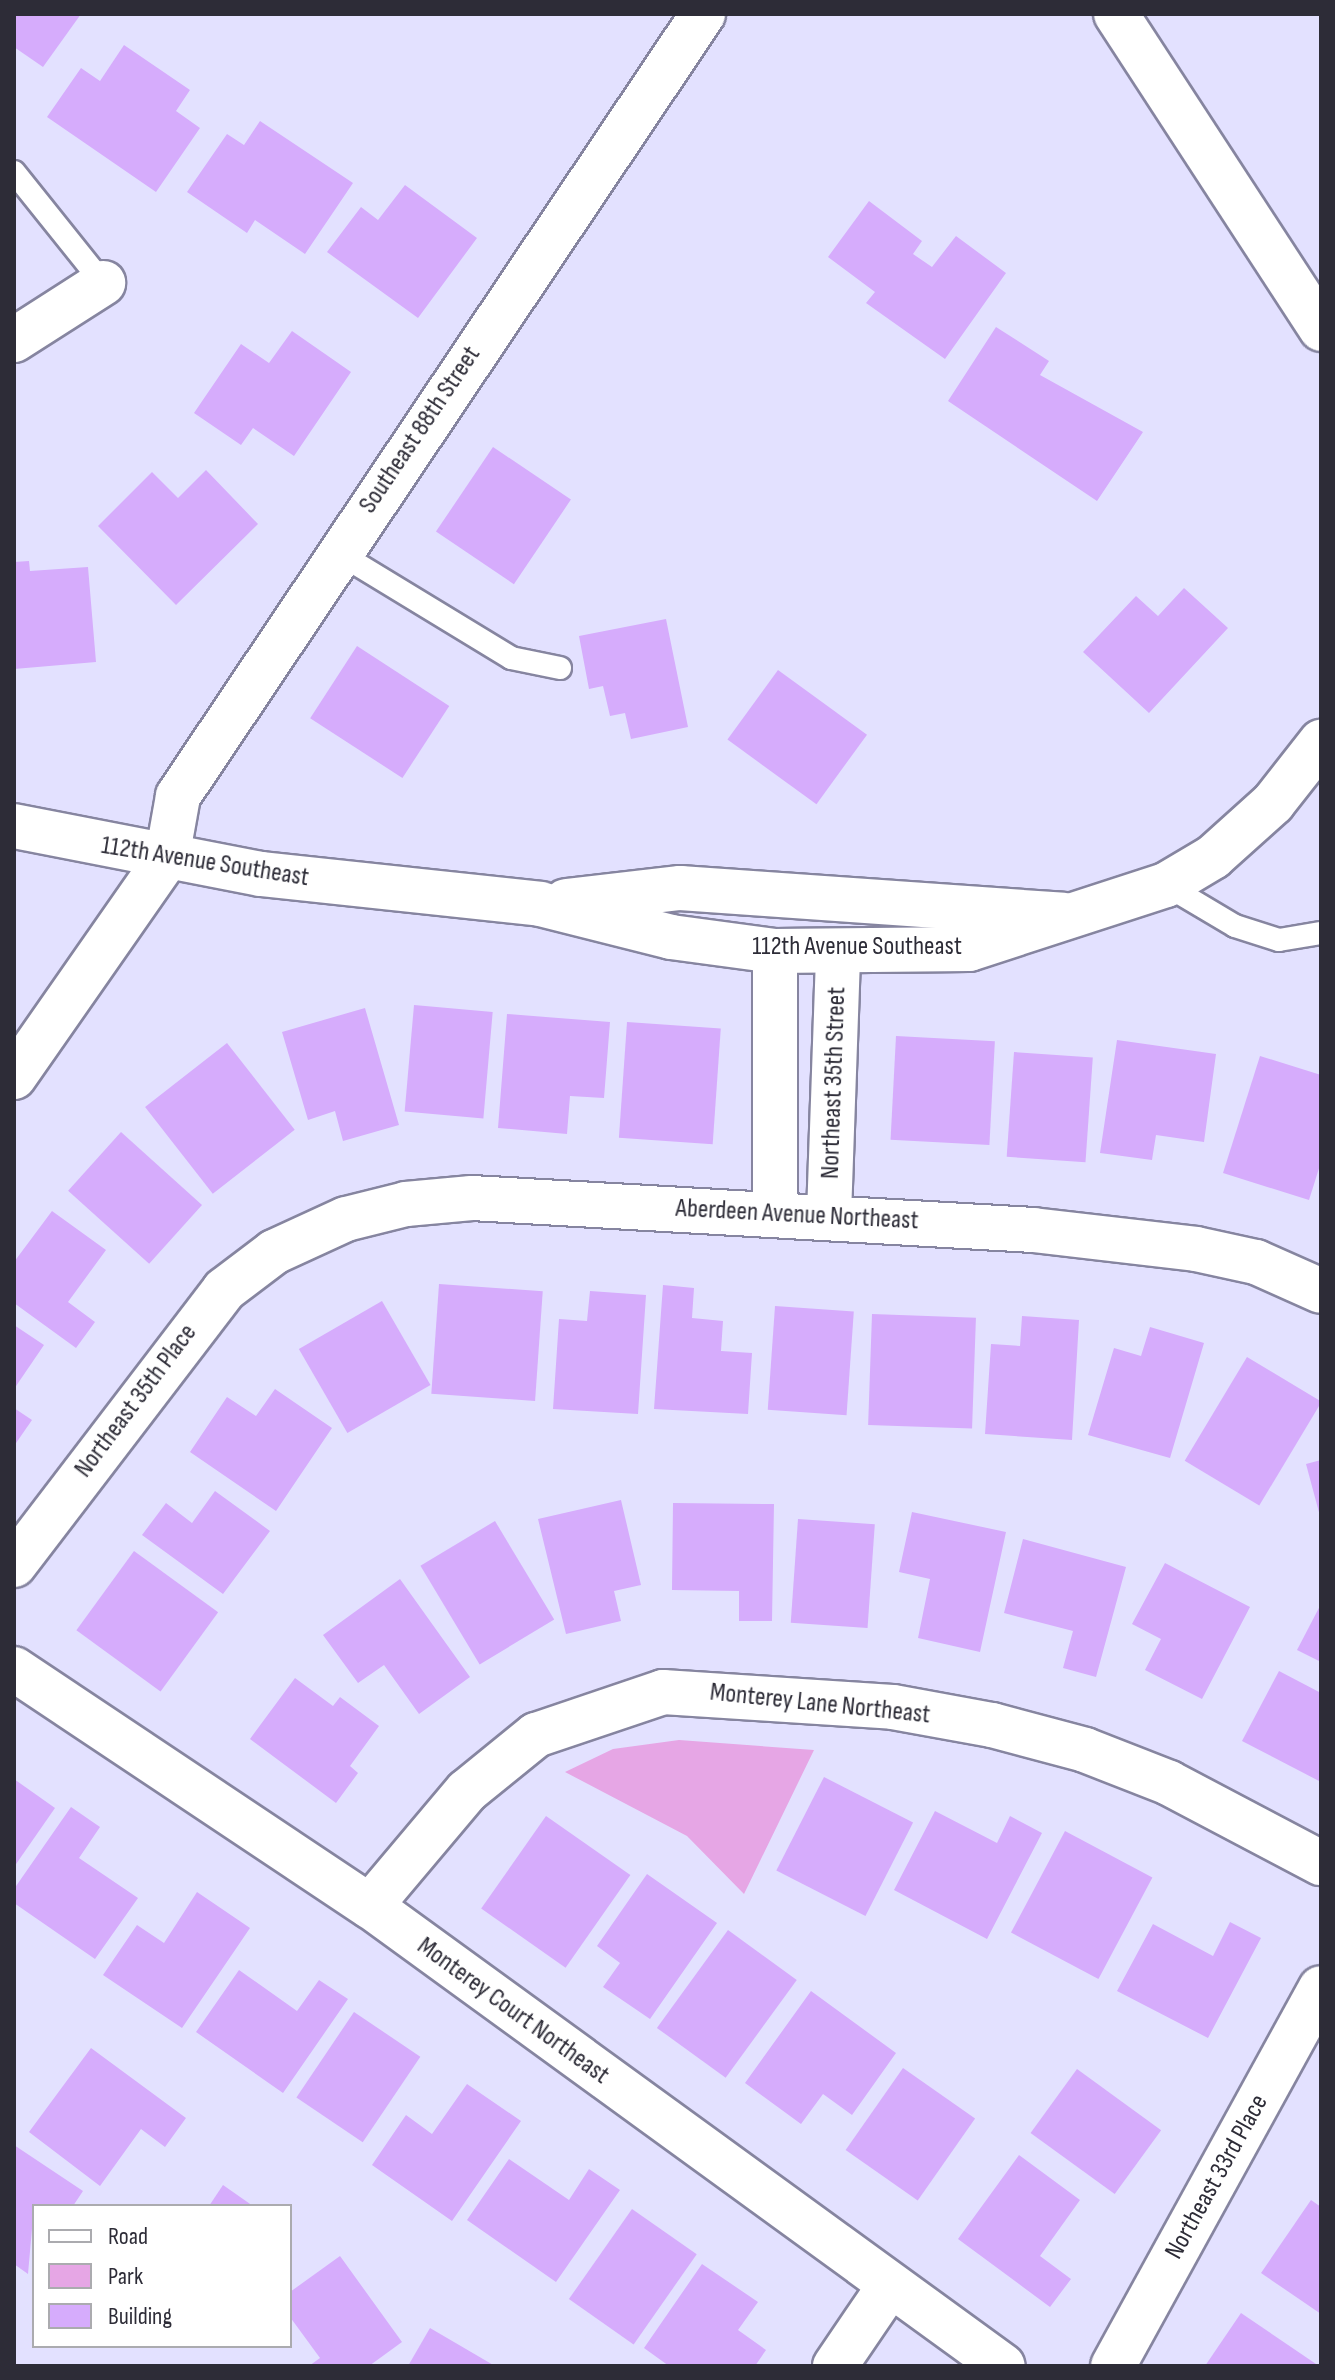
<!DOCTYPE html>
<style>
body{margin:0}
#map{position:relative;width:1335px;height:2380px;overflow:hidden;background:#e3e1ff;font-family:"Sofia Sans Condensed",sans-serif}
div>[style]{position:absolute}
[style*='--x']{left:calc(var(--x)*1px);top:calc(var(--y)*1px);width:calc(var(--w)*1px);rotate:calc(var(--a)*1deg)}
.green>*{inset:0;background:#e6a6e5}
.building>*{inset:0;background:#d6acfc;transform-origin:0 0}
.roads{filter:drop-shadow(2px 0 #8685a0) drop-shadow(-2px 0 #8685a0) drop-shadow(0 2px #8685a0) drop-shadow(0 -2px #8685a0)}
.service>*{height:22px;margin:-11px;padding:0 11px;transform-origin:11px;border-radius:11px;background:#fff}
.minor>*{height:44px;margin:-22px;padding:0 22px;transform-origin:22px;border-radius:22px;background:#fff}
.tertiary>*{height:44px;margin:-22px;padding:0 22px;transform-origin:22px;border-radius:22px;background:#fff}
span{translate:-50% -50%;white-space:nowrap;text-align:center;line-height:1.15;-webkit-text-stroke:8px #fff;paint-order:stroke}
.street-label{font-size:26px;color:#2d2c37}
.frame{position:absolute;inset:0;border:16px solid #2d2c37;pointer-events:none}
.legend{position:absolute;left:32px;top:2204px;width:260px;height:144px;box-sizing:border-box;background:#fff;border:2px solid #ababaf;margin:0;padding:10px 14px;list-style:none;font-size:24px;color:#2d2c37}
.legend li{display:flex;align-items:center;gap:16px;height:40px}
.legend b{width:40px;border:2px solid #ababaf}
</style>
<div id="map">
<div class="green">
<div style="clip-path:polygon(679px 1740px,814px 1750px,744px 1894px,687px 1836px,565px 1772px,613px 1749px)"></div>
</div>
<div class="building">
<div style="clip-path:polygon(14px 14px,81px 14px,43px 67px,14px 47px)"></div>
<div style="clip-path:polygon(124px 45px,190px 90px,176px 111px,200px 128px,156px 192px,47px 117px,81px 68px,100px 81px)"></div>
<div style="clip-path:polygon(260px 121px,353px 183px,305px 254px,255px 220px,247px 233px,187px 192px,227px 134px,244px 145px)"></div>
<div style="clip-path:polygon(405px 185px,477px 238px,418px 318px,327px 252px,361px 207px,378px 220px)"></div>
<div style="clip-path:polygon(869px 201px,922px 241px,913px 254px,932px 267px,956px 236px,1006px 273px,945px 359px,866px 303px,875px 292px,828px 257px)"></div>
<div style="clip-path:polygon(996px 327px,1049px 361px,1040px 375px,1143px 432px,1097px 501px,948px 401px)"></div>
<div style="clip-path:polygon(292px 331px,351px 372px,294px 456px,253px 428px,241px 445px,194px 413px,241px 344px,269px 363px)"></div>
<div style="left:493px;top:447px;width:94px;height:102px;rotate:34deg"></div>
<div style="clip-path:polygon(206px 470px,258px 524px,176px 605px,98px 526px,152px 472px,178px 498px)"></div>
<div style="clip-path:polygon(29px 561px,30px 571px,88px 567px,96px 662px,14px 669px,14px 562px)"></div>
<div style="clip-path:polygon(1184px 588px,1228px 628px,1149px 713px,1083px 652px,1136px 596px,1158px 616px)"></div>
<div style="clip-path:polygon(666px 619px,688px 727px,631px 739px,625px 713px,610px 716px,603px 686px,589px 689px,579px 636px)"></div>
<div style="left:357px;top:646px;width:110px;height:86px;rotate:33deg"></div>
<div style="left:778px;top:670px;width:110px;height:86px;rotate:36deg"></div>
<div style="left:414px;top:1005px;width:79px;height:107px;rotate:5deg"></div>
<div style="clip-path:polygon(365px 1008px,399px 1125px,343px 1141px,335px 1111px,308px 1120px,282px 1032px)"></div>
<div style="clip-path:polygon(507px 1014px,610px 1022px,604px 1098px,570px 1096px,567px 1134px,498px 1128px)"></div>
<div style="left:627px;top:1022px;width:94px;height:116px;rotate:4deg"></div>
<div style="left:896px;top:1036px;width:99px;height:104px;rotate:3deg"></div>
<div style="clip-path:polygon(1117px 1040px,1216px 1054px,1204px 1142px,1156px 1135px,1152px 1160px,1100px 1153px)"></div>
<div style="left:227px;top:1043px;width:110px;height:104px;rotate:52deg"></div>
<div style="left:1014px;top:1052px;width:79px;height:105px;rotate:4deg"></div>
<div style="clip-path:polygon(1260px 1056px,1321px 1075px,1321px 1162px,1309px 1200px,1223px 1173px)"></div>
<div style="left:121px;top:1132px;width:109px;height:79px;rotate:42deg"></div>
<div style="clip-path:polygon(52px 1211px,106px 1250px,68px 1302px,95px 1322px,76px 1348px,14px 1303px,14px 1262px)"></div>
<div style="left:439px;top:1284px;width:104px;height:110px;rotate:4deg"></div>
<div style="clip-path:polygon(663px 1285px,694px 1288px,692px 1318px,723px 1321px,721px 1351px,752px 1353px,748px 1414px,654px 1409px)"></div>
<div style="clip-path:polygon(590px 1291px,646px 1295px,638px 1414px,553px 1409px,559px 1319px,587px 1321px)"></div>
<div style="left:382px;top:1301px;width:97px;height:96px;rotate:60deg"></div>
<div style="left:775px;top:1306px;width:79px;height:104px;rotate:4deg"></div>
<div style="left:872px;top:1314px;width:104px;height:111px;rotate:2deg"></div>
<div style="clip-path:polygon(1022px 1316px,1079px 1320px,1072px 1440px,985px 1434px,991px 1344px,1020px 1346px)"></div>
<div style="clip-path:polygon(14px 1325px,44px 1345px,14px 1389px)"></div>
<div style="clip-path:polygon(1150px 1327px,1204px 1343px,1170px 1458px,1088px 1435px,1114px 1348px,1141px 1356px)"></div>
<div style="left:1247px;top:1357px;width:87px;height:121px;rotate:31deg"></div>
<div style="clip-path:polygon(275px 1389px,332px 1428px,276px 1511px,190px 1452px,227px 1397px,256px 1416px)"></div>
<div style="clip-path:polygon(14px 1408px,32px 1420px,14px 1446px)"></div>
<div style="clip-path:polygon(1321px 1460px,1321px 1516px,1320px 1516px,1306px 1464px)"></div>
<div style="clip-path:polygon(215px 1491px,270px 1531px,223px 1594px,142px 1535px,166px 1503px,192px 1523px)"></div>
<div style="clip-path:polygon(621px 1500px,641px 1585px,614px 1591px,621px 1621px,566px 1634px,538px 1519px)"></div>
<div style="clip-path:polygon(673px 1503px,774px 1504px,772px 1621px,739px 1621px,739px 1591px,672px 1590px)"></div>
<div style="clip-path:polygon(912px 1512px,1006px 1532px,980px 1652px,918px 1638px,930px 1579px,899px 1572px)"></div>
<div style="left:798px;top:1519px;width:77px;height:104px;rotate:4deg"></div>
<div style="left:495px;top:1521px;width:115px;height:87px;rotate:59deg"></div>
<div style="clip-path:polygon(1023px 1539px,1126px 1567px,1096px 1677px,1063px 1668px,1073px 1631px,1004px 1613px)"></div>
<div style="left:134px;top:1551px;width:104px;height:98px;rotate:36deg"></div>
<div style="clip-path:polygon(1165px 1563px,1250px 1607px,1202px 1699px,1145px 1670px,1161px 1639px,1132px 1624px)"></div>
<div style="clip-path:polygon(400px 1579px,470px 1677px,419px 1714px,384px 1665px,358px 1683px,323px 1635px)"></div>
<div style="clip-path:polygon(1321px 1604px,1321px 1662px,1297px 1650px)"></div>
<div style="clip-path:polygon(1279px 1671px,1321px 1693px,1321px 1782px,1242px 1741px)"></div>
<div style="clip-path:polygon(295px 1678px,333px 1706px,340px 1697px,379px 1726px,350px 1766px,358px 1773px,336px 1803px,250px 1739px)"></div>
<div style="left:824px;top:1777px;width:100px;height:105px;rotate:27deg"></div>
<div style="clip-path:polygon(14px 1779px,55px 1808px,14px 1867px)"></div>
<div style="clip-path:polygon(71px 1807px,100px 1827px,79px 1858px,138px 1898px,95px 1959px,14px 1903px,14px 1889px)"></div>
<div style="clip-path:polygon(935px 1811px,997px 1843px,1010px 1816px,1042px 1833px,987px 1939px,894px 1890px)"></div>
<div style="left:546px;top:1816px;width:103px;height:113px;rotate:35deg"></div>
<div style="left:1065px;top:1831px;width:99px;height:115px;rotate:28deg"></div>
<div style="clip-path:polygon(647px 1874px,717px 1923px,650px 2019px,603px 1987px,620px 1963px,597px 1946px)"></div>
<div style="clip-path:polygon(197px 1892px,250px 1928px,182px 2028px,103px 1975px,137px 1925px,164px 1943px)"></div>
<div style="clip-path:polygon(1230px 1922px,1261px 1938px,1208px 2038px,1117px 1991px,1153px 1924px,1213px 1956px)"></div>
<div style="left:728px;top:1930px;width:85px;height:121px;rotate:36deg"></div>
<div style="clip-path:polygon(239px 1970px,297px 2011px,319px 1980px,348px 1999px,283px 2093px,196px 2032px)"></div>
<div style="clip-path:polygon(811px 1991px,896px 2053px,852px 2115px,823px 2094px,801px 2124px,745px 2083px)"></div>
<div style="left:354px;top:2012px;width:80px;height:103px;rotate:34deg"></div>
<div style="clip-path:polygon(91px 2048px,186px 2118px,165px 2147px,141px 2129px,100px 2186px,29px 2132px)"></div>
<div style="left:903px;top:2068px;width:88px;height:100px;rotate:35deg"></div>
<div style="left:1077px;top:2069px;width:104px;height:79px;rotate:36deg"></div>
<div style="clip-path:polygon(467px 2084px,521px 2121px,452px 2221px,372px 2165px,406px 2115px,432px 2134px)"></div>
<div style="clip-path:polygon(14px 2145px,83px 2191px,73px 2206px,34px 2206px,28px 2274px,14px 2264px)"></div>
<div style="clip-path:polygon(1019px 2155px,1080px 2200px,1040px 2256px,1071px 2279px,1050px 2307px,958px 2239px)"></div>
<div style="clip-path:polygon(509px 2159px,569px 2200px,589px 2169px,620px 2190px,556px 2282px,467px 2220px)"></div>
<div style="clip-path:polygon(223px 2185px,253px 2206px,209px 2206px)"></div>
<div style="clip-path:polygon(1311px 2200px,1321px 2207px,1321px 2314px,1261px 2273px)"></div>
<div style="left:632px;top:2209px;width:79px;height:110px;rotate:35deg"></div>
<div style="clip-path:polygon(340px 2256px,402px 2342px,369px 2366px,309px 2366px,320px 2358px,290px 2317px,290px 2292px)"></div>
<div style="clip-path:polygon(702px 2264px,758px 2302px,738px 2330px,766px 2350px,755px 2366px,669px 2366px,644px 2348px)"></div>
<div style="clip-path:polygon(1241px 2313px,1319px 2366px,1205px 2366px)"></div>
<div style="clip-path:polygon(430px 2328px,495px 2366px,408px 2366px)"></div>
</div>
<div class="roads">
<div class="service">
<div style="--x:14;--y:172;--w:142;--a:51.3"></div>
<div style="--x:337;--y:552;--w:204;--a:31.3"></div>
<div style="--x:511;--y:658;--w:50;--a:11.5"></div>
<div style="--x:1166;--y:885;--w:80;--a:30.7"></div>
<div style="--x:1235;--y:926;--w:46;--a:17.7"></div>
<div style="--x:1279;--y:940;--w:43;--a:-9.5"></div>
</div>
<div class="minor">
<div style="--x:14;--y:340;--w:106;--a:-32.6"></div>
<div style="--x:167;--y:858;--w:63;--a:-79.9"></div>
<div style="--x:178;--y:796;--w:942;--a:-56.12"></div>
<div style="--x:775;--y:951;--w:261;--a:90"></div>
<div style="--x:829;--y:1215;--w:263;--a:-88"></div>
<div style="--x:14;--y:1565;--w:346;--a:-52.6"></div>
<div style="--x:224;--y:1290;--w:63;--a:-37.2"></div>
<div style="--x:274;--y:1252;--w:79;--a:-24.6"></div>
<div style="--x:346;--y:1219;--w:62;--a:-14"></div>
<div style="--x:406;--y:1204;--w:66;--a:-5.2"></div>
<div style="--x:472;--y:1198;--w:562;--a:3.26"></div>
<div style="--x:1033;--y:1230;--w:164;--a:6.6"></div>
<div style="--x:1196;--y:1249;--w:61;--a:12.2"></div>
<div style="--x:1256;--y:1262;--w:71;--a:24"></div>
<div style="--x:14;--y:1669;--w:428;--a:33.7"></div>
<div style="--x:370;--y:1906;--w:782;--a:36.01"></div>
<div style="--x:370;--y:1906;--w:150;--a:-49.9"></div>
<div style="--x:467;--y:1791;--w:89;--a:-39.1"></div>
<div style="--x:536;--y:1735;--w:134;--a:-18.7"></div>
<div style="--x:663;--y:1692;--w:230;--a:3.7"></div>
<div style="--x:893;--y:1707;--w:101;--a:10.3"></div>
<div style="--x:992;--y:1725;--w:96;--a:15"></div>
<div style="--x:1085;--y:1750;--w:90;--a:21.4"></div>
<div style="--x:1169;--y:1783;--w:172;--a:27.8"></div>
<div style="--x:835;--y:2366;--w:94;--a:-55.8"></div>
<div style="--x:1113;--y:2366;--w:431;--a:-61.2"></div>
</div>
<div class="tertiary">
<div style="--x:1116;--y:14;--w:376;--a:56.9"></div>
<div style="--x:14;--y:826;--w:252;--a:11"></div>
<div style="--x:261;--y:874;--w:281;--a:6.1"></div>
<div style="--x:540;--y:904;--w:135;--a:14.1"></div>
<div style="--x:671;--y:937;--w:105;--a:7.7"></div>
<div style="--x:775;--y:951;--w:194;--a:-0.6"></div>
<div style="--x:969;--y:949;--w:207;--a:-18"></div>
<div style="--x:1166;--y:885;--w:55;--a:-30.8"></div>
<div style="--x:1213;--y:857;--w:81;--a:-42"></div>
<div style="--x:1273;--y:803;--w:78;--a:-51.8"></div>
<div style="--x:566;--y:901;--w:115;--a:-6.5"></div>
<div style="--x:680;--y:888;--w:384;--a:4"></div>
<div style="--x:14;--y:1077;--w:267;--a:-55.1"></div>
</div>
</div>
<div class="street-label">
<span style="left:420px;top:430px;rotate:-56deg">Southeast 88th Street</span>
<span style="left:205px;top:862px;rotate:9deg">112th Avenue Southeast</span>
<span style="left:857px;top:947px">112th Avenue Southeast</span>
<span style="left:834px;top:1083px;rotate:-88deg">Northeast 35th Street</span>
<span style="left:797px;top:1215px;rotate:3deg">Aberdeen Avenue Northeast</span>
<span style="left:136px;top:1401px;rotate:-53deg">Northeast 35th Place</span>
<span style="left:820px;top:1704px;rotate:6deg">Monterey Lane Northeast</span>
<span style="left:513px;top:2011px;rotate:36deg">Monterey Court Northeast</span>
<span style="left:1217px;top:2177px;rotate:-61deg">Northeast 33rd Place</span>
</div>
<div class="frame"></div>
<ul class="legend">
<li><b style="height:10px;background:#fff"></b>Road</li>
<li><b style="height:22px;background:#e6a6e5"></b>Park</li>
<li><b style="height:22px;background:#d6acfc"></b>Building</li>
</ul>
</div>
